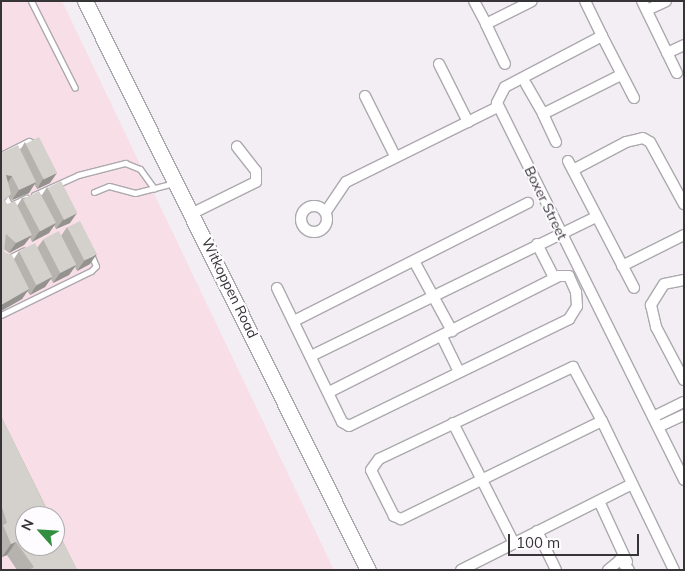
<!DOCTYPE html>
<style>
body{margin:0}
#map{position:relative;width:685px;height:571px;overflow:hidden;background:#f2eef3;font-family:Mulish,sans-serif}
div>[style]{position:absolute}
[style*='--x']{left:calc(var(--x)*1px);top:calc(var(--y)*1px);width:calc(var(--w)*1px);rotate:calc(var(--a)*1deg)}
.industrial>*{inset:0;background:#f8dee6}
.roads{filter:drop-shadow(1px 0 #aca9ae) drop-shadow(-1px 0 #aca9ae) drop-shadow(0 1px #aca9ae) drop-shadow(0 -1px #aca9ae)}
.service>*{height:5px;margin:-2.5px;padding:0 2.5px;transform-origin:2.5px;border-radius:2.5px;background:#fff}
.minor>*{height:10px;margin:-5px;padding:0 5px;transform-origin:5px;border-radius:5px;background:#fff}
.minor>.ring{margin:-5px;padding:0;box-sizing:content-box;background:none;border:10px solid #fff;border-radius:50%}
.secondary>*{height:15px;margin:-7.5px;padding:0 7.5px;transform-origin:7.5px;border-radius:7.5px;background:#fff}
.wall>*{inset:0;background:#b6b3af}
.shaded-wall>*{inset:0;background:#94928e}
.building>*{inset:0;background:#d4d0cb;transform-origin:0 0}
span{translate:-50% -50%;white-space:nowrap;text-align:center;line-height:1.15;-webkit-text-stroke:4px #fefcfe;paint-order:stroke}
.street-label{font-size:14px;color:#363436}
.frame{position:absolute;inset:0;border:2px solid #363436;pointer-events:none}
.north{position:absolute;left:15px;top:506px;width:50px;height:50px;box-sizing:border-box;background:#fefcfe;border:1px solid #aeacae;border-radius:50%;rotate:296deg;font-size:14px;font-weight:700;line-height:20px;text-align:center;color:#363436}
.north::after{content:'';display:block;margin:auto;width:18px;height:22px;background:#338f40;clip-path:polygon(50% 0,100% 100%,50% 72%,0 100%)}
.scale{position:absolute;left:508px;top:534px;width:131px;height:22px;box-sizing:border-box;border:2px solid #363436;border-top:0;padding-left:6px;font-size:15px;line-height:18px;white-space:nowrap;color:#363436;-webkit-text-stroke:4px #fefcfe;paint-order:stroke}
</style>
<div id="map">
<div class="industrial">
<div style="clip-path:polygon(evenodd,1px 1px,62px 1px,334px 570px,1px 570px,1px 1px,25px 516px,55px 516px,55px 546px,25px 546px,25px 516px)"></div>
</div>
<div class="roads">
<div class="service">
<div style="--x:31;--y:1;--w:97;--a:63.2"></div>
<div style="--x:1;--y:155;--w:31;--a:-27"></div>
<div style="--x:29;--y:141;--w:7;--a:27"></div>
<div style="--x:1;--y:189;--w:21;--a:62"></div>
<div style="--x:94;--y:192;--w:16;--a:-22"></div>
<div style="--x:109;--y:186;--w:27;--a:15"></div>
<div style="--x:135;--y:193;--w:40;--a:-14.4"></div>
<div style="--x:34;--y:195;--w:48;--a:-24.4"></div>
<div style="--x:78;--y:175;--w:49;--a:-14.3"></div>
<div style="--x:125;--y:163;--w:16;--a:22"></div>
<div style="--x:140;--y:169;--w:24;--a:54"></div>
<div style="--x:1;--y:210;--w:28;--a:-26"></div>
<div style="--x:1;--y:262;--w:25;--a:-27"></div>
<div style="--x:1;--y:315;--w:100;--a:-26.1"></div>
<div style="--x:91;--y:271;--w:7;--a:-45"></div>
<div style="--x:96;--y:266;--w:13;--a:-113"></div>
</div>
<div class="minor">
<div style="--x:474;--y:1;--w:26;--a:62"></div>
<div style="--x:486;--y:24;--w:51;--a:-26.6"></div>
<div style="--x:585;--y:1;--w:39;--a:64"></div>
<div style="--x:642;--y:1;--w:80;--a:64.1"></div>
<div style="--x:647;--y:10;--w:21;--a:-25"></div>
<div style="--x:486;--y:24;--w:44;--a:64.6"></div>
<div style="--x:667;--y:53;--w:19;--a:-25"></div>
<div style="--x:439;--y:64;--w:65;--a:63.4"></div>
<div style="--x:526;--y:84;--w:34;--a:60"></div>
<div style="--x:365;--y:96;--w:67;--a:63.4"></div>
<div style="--x:634;--y:98;--w:70;--a:-117.3"></div>
<div style="--x:602;--y:36;--w:110;--a:152.3"></div>
<div style="--x:505;--y:87;--w:18;--a:117"></div>
<div style="--x:497;--y:103;--w:421;--a:63.6"></div>
<div style="--x:556;--y:142;--w:31;--a:-115"></div>
<div style="--x:543;--y:114;--w:87;--a:-26.6"></div>
<div style="--x:568;--y:161;--w:143;--a:62.5"></div>
<div style="--x:573;--y:170;--w:60;--a:-27.8"></div>
<div style="--x:626;--y:142;--w:17;--a:-13"></div>
<div style="--x:643;--y:138;--w:8;--a:30"></div>
<div style="--x:650;--y:142;--w:71;--a:61.3"></div>
<div class="ring" style="left:301px;top:206px;width:16px;height:16px"></div>
<div style="--x:327;--y:210;--w:34;--a:-56"></div>
<div style="--x:346;--y:182;--w:169;--a:-26.3"></div>
<div style="--x:193;--y:213;--w:70;--a:-26.2"></div>
<div style="--x:256;--y:182;--w:11;--a:-90"></div>
<div style="--x:256;--y:171;--w:31;--a:-128"></div>
<div style="--x:537;--y:244;--w:38;--a:63"></div>
<div style="--x:414;--y:261;--w:80;--a:61.5"></div>
<div style="--x:622;--y:266;--w:69;--a:-26.6"></div>
<div style="--x:684;--y:280;--w:20;--a:169"></div>
<div style="--x:664;--y:284;--w:25;--a:122"></div>
<div style="--x:651;--y:305;--w:23;--a:77"></div>
<div style="--x:656;--y:327;--w:60;--a:62.2"></div>
<div style="--x:277;--y:288;--w:149;--a:64.1"></div>
<div style="--x:342;--y:422;--w:8;--a:30"></div>
<div style="--x:349;--y:426;--w:245;--a:-25.9"></div>
<div style="--x:569;--y:319;--w:15;--a:-58"></div>
<div style="--x:577;--y:306;--w:14;--a:-94"></div>
<div style="--x:576;--y:292;--w:17;--a:-114"></div>
<div style="--x:569;--y:276;--w:10;--a:180"></div>
<div style="--x:559;--y:276;--w:258;--a:153.2"></div>
<div style="--x:294;--y:321;--w:262;--a:-26.8"></div>
<div style="--x:442;--y:337;--w:39;--a:64"></div>
<div style="--x:311;--y:356;--w:317;--a:-26"></div>
<div style="--x:653;--y:417;--w:34;--a:-26"></div>
<div style="--x:602;--y:421;--w:224;--a:154"></div>
<div style="--x:401;--y:519;--w:8;--a:-157"></div>
<div style="--x:394;--y:516;--w:51;--a:-116.6"></div>
<div style="--x:371;--y:470;--w:14;--a:-54"></div>
<div style="--x:379;--y:459;--w:215;--a:-25.4"></div>
<div style="--x:573;--y:367;--w:61;--a:61.8"></div>
<div style="--x:602;--y:421;--w:165;--a:64.2"></div>
<div style="--x:453;--y:423;--w:135;--a:63.1"></div>
<div style="--x:658;--y:427;--w:29;--a:-25"></div>
<div style="--x:599;--y:501;--w:67;--a:65.3"></div>
<div style="--x:537;--y:531;--w:43;--a:64"></div>
<div style="--x:461;--y:570;--w:191;--a:-26.7"></div>
<div style="--x:608;--y:570;--w:16;--a:-40"></div>
<div style="--x:620;--y:560;--w:13;--a:48"></div>
</div>
<div class="secondary">
<div style="--x:85;--y:1;--w:635;--a:63.56"></div>
</div>
</div>
<div class="wall">
<div style="clip-path:polygon(25px 142px,50px 183px,37px 189px,34px 184px,29px 193px,12px 200px,9px 196px,5px 201px,7px 204px,17px 206px,22px 198px,42px 195px,47px 187px,70px 223px,56px 229px,54px 225px,49px 233px,32px 242px,30px 237px,24px 245px,9px 253px,4px 249px,4px 252px,14px 259px,19px 251px,37px 248px,43px 240px,61px 236px,67px 227px,90px 264px,77px 271px,75px 267px,69px 275px,53px 283px,51px 279px,45px 287px,30px 295px,27px 291px,22px 299px,1px 311px,1px 153px,20px 150px)"></div>
<div style="clip-path:polygon(1px 416px,77px 570px,17px 570px,7px 555px,2px 557px,1px 555px)"></div>
</div>
<div class="shaded-wall">
<div style="clip-path:polygon(57px 173px,50px 183px,37px 189px,43px 179px)"></div>
<div style="clip-path:polygon(6px 175px,12px 176px,5px 187px)"></div>
<div style="clip-path:polygon(36px 182px,29px 193px,12px 200px,19px 190px)"></div>
<div style="clip-path:polygon(77px 213px,70px 223px,56px 229px,63px 220px)"></div>
<div style="clip-path:polygon(56px 223px,49px 233px,32px 242px,39px 232px)"></div>
<div style="clip-path:polygon(32px 235px,24px 245px,9px 253px,16px 243px)"></div>
<div style="clip-path:polygon(97px 254px,90px 264px,77px 271px,84px 261px)"></div>
<div style="clip-path:polygon(76px 265px,69px 275px,53px 283px,60px 273px)"></div>
<div style="clip-path:polygon(52px 277px,45px 287px,30px 295px,36px 286px)"></div>
<div style="clip-path:polygon(29px 289px,22px 299px,1px 311px,1px 305px)"></div>
<div style="clip-path:polygon(16px 542px,7px 555px,2px 557px,11px 544px)"></div>
</div>
<div class="building">
<div style="left:39px;top:137px;width:40px;height:15px;rotate:63deg"></div>
<div style="clip-path:polygon(18px 145px,36px 182px,19px 190px,12px 176px,6px 175px,11px 194px,4px 200px,7px 204px,15px 201px,32px 235px,16px 243px,6px 234px,4px 252px,12px 255px,29px 289px,1px 305px,1px 153px)"></div>
<div style="left:61px;top:181px;width:36px;height:15px;rotate:63deg"></div>
<div style="left:39px;top:191px;width:36px;height:18px;rotate:62deg"></div>
<div style="left:80px;top:221px;width:37px;height:14px;rotate:63deg"></div>
<div style="left:59px;top:231px;width:38px;height:18px;rotate:63deg"></div>
<div style="left:35px;top:243px;width:38px;height:18px;rotate:63deg"></div>
<div style="clip-path:polygon(1px 416px,50px 516px,25px 516px,25px 546px,55px 546px,55px 525px,77px 570px,29px 570px,34px 567px,16px 542px,11px 544px,3px 525px,7px 523px,1px 504px)"></div>
</div>
<div class="street-label">
<span style="left:546px;top:203px;rotate:64deg">Boxer Street</span>
<span style="left:230px;top:288px;rotate:64deg">Witkoppen Road</span>
</div>
<div class="frame"></div>
<div class="north">N</div>
<div class="scale">100 m</div>
</div>
